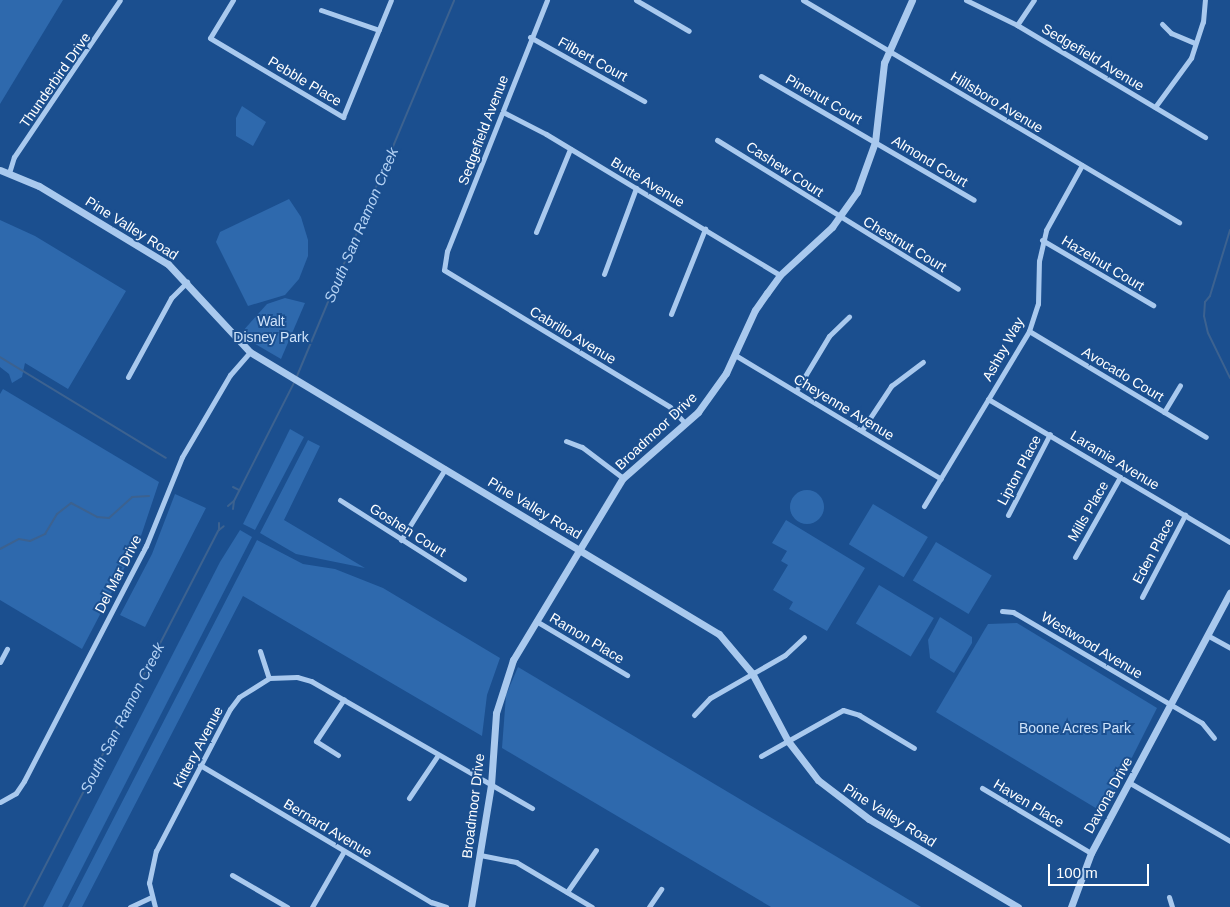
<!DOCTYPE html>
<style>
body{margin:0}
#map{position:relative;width:1230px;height:907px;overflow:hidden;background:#1b4f8f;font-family:Arial,sans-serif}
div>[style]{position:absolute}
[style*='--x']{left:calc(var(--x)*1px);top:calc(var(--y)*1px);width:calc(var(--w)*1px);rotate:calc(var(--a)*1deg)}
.green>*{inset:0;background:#2e69ad;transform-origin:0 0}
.round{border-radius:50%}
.stream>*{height:2px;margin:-1px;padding:0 1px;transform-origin:1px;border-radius:1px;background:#3c6290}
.minor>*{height:5px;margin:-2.5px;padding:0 2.5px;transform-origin:2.5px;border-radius:2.5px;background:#a9c9ee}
.tertiary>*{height:7px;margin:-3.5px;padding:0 3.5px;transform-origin:3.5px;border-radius:3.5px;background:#a9c9ee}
span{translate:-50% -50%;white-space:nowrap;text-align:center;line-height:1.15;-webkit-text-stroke:4px #1b4f8f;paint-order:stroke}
.street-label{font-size:14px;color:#fff}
.park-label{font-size:14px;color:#cfe3fa}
.water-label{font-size:15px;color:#b5d3f5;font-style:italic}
.scale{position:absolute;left:1048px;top:864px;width:101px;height:22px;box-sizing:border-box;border:2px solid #fff;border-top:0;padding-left:6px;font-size:15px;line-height:18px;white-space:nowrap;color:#fff;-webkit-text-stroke:4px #1b4f8f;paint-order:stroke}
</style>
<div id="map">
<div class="green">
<div style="clip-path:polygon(0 0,63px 0,0 104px)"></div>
<div style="clip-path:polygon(242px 106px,266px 122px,253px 146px,236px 136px,236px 118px)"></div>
<div style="clip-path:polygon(289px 199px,301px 217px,308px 240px,308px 256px,299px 279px,285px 295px,248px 306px,216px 242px,220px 232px)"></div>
<div style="clip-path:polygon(0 220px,35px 236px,126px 291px,68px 389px,25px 363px,22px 377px,12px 383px,9px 374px,0 367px)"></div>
<div style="clip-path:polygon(285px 298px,305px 303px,281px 359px,250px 341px,242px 332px,267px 304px)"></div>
<div style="clip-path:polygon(3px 389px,159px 482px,141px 536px,82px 649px,0 600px,0 394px)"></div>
<div style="clip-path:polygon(290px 429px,304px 437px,255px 530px,243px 524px)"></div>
<div style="clip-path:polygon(308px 440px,320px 446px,284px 520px,365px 568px,296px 554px,260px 533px)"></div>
<div class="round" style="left:790px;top:490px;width:34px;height:34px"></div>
<div style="clip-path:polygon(175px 494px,206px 508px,145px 627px,120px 615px,152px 554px)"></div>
<div style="left:873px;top:504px;width:64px;height:47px;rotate:31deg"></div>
<div style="clip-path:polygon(786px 520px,865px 568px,827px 631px,789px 609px,793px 602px,773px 590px,788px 565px,781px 561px,787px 551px,772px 543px)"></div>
<div style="clip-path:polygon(240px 530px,252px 537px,62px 907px,43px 907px,220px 562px)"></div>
<div style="clip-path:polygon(257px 540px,303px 564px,335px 569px,383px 588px,500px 658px,487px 695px,482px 736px,243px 596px,82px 907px,68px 907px)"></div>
<div style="left:936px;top:542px;width:65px;height:45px;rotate:31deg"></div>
<div style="left:879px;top:585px;width:64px;height:45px;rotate:31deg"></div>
<div style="clip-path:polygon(940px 617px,972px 637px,972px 643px,954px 673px,930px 658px,928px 640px)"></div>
<div style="clip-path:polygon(1017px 623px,1157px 708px,1104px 813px,936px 712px,988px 624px)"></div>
<div style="clip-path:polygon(518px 667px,921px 907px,771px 907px,502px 748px,506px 695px)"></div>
</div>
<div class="stream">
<div style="--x:1230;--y:230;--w:69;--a:106.9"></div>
<div style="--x:1210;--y:296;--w:8;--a:130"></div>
<div style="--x:1205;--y:302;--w:14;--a:94"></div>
<div style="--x:1204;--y:316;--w:17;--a:77"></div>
<div style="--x:1208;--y:333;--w:50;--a:63.9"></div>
<div style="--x:0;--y:357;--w:194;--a:31.3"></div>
<div style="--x:297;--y:376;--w:407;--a:-67.3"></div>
<div style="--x:233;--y:487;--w:7;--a:27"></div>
<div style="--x:228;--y:506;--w:8;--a:-40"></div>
<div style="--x:234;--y:501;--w:135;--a:-63.1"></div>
<div style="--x:233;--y:509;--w:8;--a:-83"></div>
<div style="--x:219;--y:530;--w:6;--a:-39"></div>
<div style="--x:0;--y:549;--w:21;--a:-28"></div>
<div style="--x:19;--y:539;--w:11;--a:10"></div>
<div style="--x:30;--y:541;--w:17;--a:-25"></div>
<div style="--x:45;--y:534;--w:23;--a:-59"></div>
<div style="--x:57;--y:514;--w:18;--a:-38"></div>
<div style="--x:71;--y:503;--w:30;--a:28"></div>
<div style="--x:97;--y:517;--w:12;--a:5"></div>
<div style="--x:109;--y:518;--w:31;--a:-42"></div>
<div style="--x:132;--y:497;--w:17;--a:-3"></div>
<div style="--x:24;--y:907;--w:424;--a:-62.7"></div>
<div style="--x:219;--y:530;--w:7;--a:-90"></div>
</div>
<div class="minor">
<div style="--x:233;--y:0;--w:44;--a:121.2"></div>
<div style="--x:210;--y:38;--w:155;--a:30.7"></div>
<div style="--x:343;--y:117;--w:126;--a:-67.7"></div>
<div style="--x:547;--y:0;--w:270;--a:111.7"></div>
<div style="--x:447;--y:251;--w:19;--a:99"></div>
<div style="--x:444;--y:270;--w:264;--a:31.2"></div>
<div style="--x:670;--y:407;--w:22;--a:47"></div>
<div style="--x:636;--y:0;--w:61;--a:30.3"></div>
<div style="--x:803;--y:0;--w:437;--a:30.6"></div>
<div style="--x:966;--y:0;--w:57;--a:26.1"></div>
<div style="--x:1017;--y:25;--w:219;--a:30.8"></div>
<div style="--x:321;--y:10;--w:61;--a:19"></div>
<div style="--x:1162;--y:24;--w:13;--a:45"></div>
<div style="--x:1171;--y:33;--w:26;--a:23"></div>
<div style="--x:1017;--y:25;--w:30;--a:-56"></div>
<div style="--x:530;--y:37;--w:131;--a:29.3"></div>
<div style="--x:761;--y:76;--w:246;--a:30.2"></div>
<div style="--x:1155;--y:107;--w:61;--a:-53.7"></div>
<div style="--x:1191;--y:58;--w:38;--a:-72"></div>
<div style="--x:1203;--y:22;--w:22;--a:-85"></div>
<div style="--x:503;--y:112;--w:48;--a:27.1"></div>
<div style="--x:546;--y:134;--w:273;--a:31.1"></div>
<div style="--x:717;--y:140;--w:283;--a:31.7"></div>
<div style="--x:9;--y:173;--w:17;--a:-73"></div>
<div style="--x:14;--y:157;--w:189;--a:-56"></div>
<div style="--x:536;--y:232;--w:90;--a:-67.7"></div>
<div style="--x:1042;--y:240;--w:129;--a:30.4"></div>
<div style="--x:604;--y:274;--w:92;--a:-69.6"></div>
<div style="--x:671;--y:314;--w:92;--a:-68.2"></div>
<div style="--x:1029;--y:331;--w:206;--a:30.9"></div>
<div style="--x:735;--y:355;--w:240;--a:31"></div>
<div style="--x:128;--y:377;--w:90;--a:-61.4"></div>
<div style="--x:171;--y:298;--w:23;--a:-45"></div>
<div style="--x:796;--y:391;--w:64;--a:-59"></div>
<div style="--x:829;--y:336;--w:28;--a:-44"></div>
<div style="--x:988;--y:399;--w:281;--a:30.6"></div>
<div style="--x:1164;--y:412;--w:31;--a:-59"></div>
<div style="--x:862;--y:430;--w:53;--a:-56.6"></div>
<div style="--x:891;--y:386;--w:40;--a:-37"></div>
<div style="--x:566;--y:441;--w:17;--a:21"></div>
<div style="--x:582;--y:447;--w:51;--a:37.1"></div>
<div style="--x:340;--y:500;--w:147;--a:32.5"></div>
<div style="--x:924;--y:506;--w:204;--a:-59"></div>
<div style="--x:1029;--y:331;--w:28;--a:-72"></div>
<div style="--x:1038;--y:304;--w:43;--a:-88.7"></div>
<div style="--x:1039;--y:261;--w:32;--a:-77"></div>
<div style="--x:1046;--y:230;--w:74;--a:-61"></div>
<div style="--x:1008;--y:515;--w:91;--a:-62.6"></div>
<div style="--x:401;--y:540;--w:84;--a:-58.2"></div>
<div style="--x:1075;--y:557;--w:92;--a:-60.6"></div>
<div style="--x:1142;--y:597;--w:93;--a:-62.3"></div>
<div style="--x:1002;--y:611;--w:11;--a:5"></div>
<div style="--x:1013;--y:612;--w:219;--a:30.4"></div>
<div style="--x:1202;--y:723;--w:19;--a:51"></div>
<div style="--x:536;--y:621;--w:106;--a:30.7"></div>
<div style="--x:1207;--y:635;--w:26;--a:29"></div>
<div style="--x:260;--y:651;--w:28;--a:72"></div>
<div style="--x:0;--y:662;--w:15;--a:-62"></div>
<div style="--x:694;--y:715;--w:23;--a:-47"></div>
<div style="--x:710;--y:698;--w:86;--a:-29.8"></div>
<div style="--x:785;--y:655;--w:26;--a:-43"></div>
<div style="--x:338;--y:755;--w:26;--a:-148"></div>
<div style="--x:316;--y:741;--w:50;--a:-56.3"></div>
<div style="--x:761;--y:756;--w:94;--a:-29.3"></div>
<div style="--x:843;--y:710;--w:17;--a:17"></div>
<div style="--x:859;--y:715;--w:64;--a:31"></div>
<div style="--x:200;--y:765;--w:269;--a:30.7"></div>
<div style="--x:431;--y:902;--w:16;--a:18"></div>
<div style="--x:1130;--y:783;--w:116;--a:30.1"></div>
<div style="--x:982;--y:788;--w:127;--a:30.8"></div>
<div style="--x:409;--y:798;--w:52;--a:-56"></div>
<div style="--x:0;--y:802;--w:18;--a:-29"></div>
<div style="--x:16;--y:793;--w:14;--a:-56"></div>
<div style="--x:24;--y:781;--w:265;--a:-62.6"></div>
<div style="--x:146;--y:546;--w:96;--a:-68"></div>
<div style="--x:182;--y:457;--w:95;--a:-59.7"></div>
<div style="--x:230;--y:375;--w:30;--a:-49"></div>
<div style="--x:480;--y:855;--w:37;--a:11"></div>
<div style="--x:516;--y:862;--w:88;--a:30.6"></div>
<div style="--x:232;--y:875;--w:64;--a:30.2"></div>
<div style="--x:567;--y:892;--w:51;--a:-55.4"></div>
<div style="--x:1169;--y:897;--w:10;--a:73"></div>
<div style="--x:130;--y:907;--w:23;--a:-25"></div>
<div style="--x:155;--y:907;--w:25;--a:-104"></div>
<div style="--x:149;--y:883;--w:33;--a:-78"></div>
<div style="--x:156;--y:851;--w:160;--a:-62.5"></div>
<div style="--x:230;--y:709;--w:15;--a:-53"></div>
<div style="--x:239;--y:697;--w:36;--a:-32"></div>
<div style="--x:269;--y:678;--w:28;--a:-2"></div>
<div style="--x:297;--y:677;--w:15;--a:16"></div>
<div style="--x:311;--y:681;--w:255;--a:29.9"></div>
<div style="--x:312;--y:907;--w:64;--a:-60.3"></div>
<div style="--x:649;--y:907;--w:22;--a:-56"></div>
</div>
<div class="tertiary">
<div style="--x:0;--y:170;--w:42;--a:22.3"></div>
<div style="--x:39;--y:186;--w:151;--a:31.2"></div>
<div style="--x:168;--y:264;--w:120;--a:47"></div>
<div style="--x:250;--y:352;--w:547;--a:31.02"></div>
<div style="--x:719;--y:634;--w:51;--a:49.8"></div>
<div style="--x:752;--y:673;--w:77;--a:62.1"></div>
<div style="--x:788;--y:741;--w:49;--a:52.4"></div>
<div style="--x:818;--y:780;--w:64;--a:37.4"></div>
<div style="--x:869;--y:819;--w:173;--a:30.6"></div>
<div style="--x:471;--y:907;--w:124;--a:-80.7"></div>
<div style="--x:491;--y:785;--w:72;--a:-86"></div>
<div style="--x:496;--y:713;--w:56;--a:-72.2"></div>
<div style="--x:513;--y:660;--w:213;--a:-58.9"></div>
<div style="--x:623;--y:478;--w:100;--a:-41.3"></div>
<div style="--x:698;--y:412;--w:48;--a:-54.3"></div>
<div style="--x:726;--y:373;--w:69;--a:-65.3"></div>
<div style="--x:755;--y:310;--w:21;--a:-55"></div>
<div style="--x:767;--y:293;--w:22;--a:-54"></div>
<div style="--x:780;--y:275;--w:71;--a:-42.7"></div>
<div style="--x:832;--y:227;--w:43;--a:-54.5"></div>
<div style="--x:857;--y:192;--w:53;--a:-70.2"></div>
<div style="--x:875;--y:142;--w:80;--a:-83.5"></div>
<div style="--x:884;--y:63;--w:69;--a:-66"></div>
<div style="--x:1071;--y:907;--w:58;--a:-69.7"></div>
<div style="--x:1091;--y:853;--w:295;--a:-61.9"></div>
</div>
<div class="street-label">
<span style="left:1093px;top:57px;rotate:31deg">Sedgefield Avenue</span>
<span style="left:593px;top:59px;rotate:29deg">Filbert Court</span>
<span style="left:55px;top:80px;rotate:-55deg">Thunderbird Drive</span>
<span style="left:305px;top:81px;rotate:31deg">Pebble Place</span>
<span style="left:824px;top:99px;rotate:30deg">Pinenut Court</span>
<span style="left:997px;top:102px;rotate:31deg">Hillsboro Avenue</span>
<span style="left:483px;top:130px;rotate:-69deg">Sedgefield Avenue</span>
<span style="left:930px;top:161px;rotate:31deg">Almond Court</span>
<span style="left:785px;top:169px;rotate:33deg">Cashew Court</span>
<span style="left:648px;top:182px;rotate:31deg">Butte Avenue</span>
<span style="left:132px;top:228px;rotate:32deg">Pine Valley Road</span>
<span style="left:905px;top:244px;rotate:31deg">Chestnut Court</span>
<span style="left:1103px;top:263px;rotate:31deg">Hazelnut Court</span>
<span style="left:573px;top:335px;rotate:31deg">Cabrillo Avenue</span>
<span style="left:1003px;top:349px;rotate:-61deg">Ashby Way</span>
<span style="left:1123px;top:374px;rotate:31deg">Avocado Court</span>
<span style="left:844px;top:407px;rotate:31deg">Cheyenne Avenue</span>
<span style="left:656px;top:431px;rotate:-43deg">Broadmoor Drive</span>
<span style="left:1115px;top:460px;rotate:31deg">Laramie Avenue</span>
<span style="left:1019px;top:470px;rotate:-62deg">Lipton Place</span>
<span style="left:535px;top:508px;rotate:31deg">Pine Valley Road</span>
<span style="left:1088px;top:511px;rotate:-60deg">Mills Place</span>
<span style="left:408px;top:530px;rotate:32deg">Goshen Court</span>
<span style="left:1153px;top:551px;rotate:-62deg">Eden Place</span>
<span style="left:118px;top:574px;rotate:-63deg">Del Mar Drive</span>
<span style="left:587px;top:638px;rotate:31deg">Ramon Place</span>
<span style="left:1092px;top:645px;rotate:31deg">Westwood Avenue</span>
<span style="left:198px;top:747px;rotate:-62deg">Kittery Avenue</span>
<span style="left:1108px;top:795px;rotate:-61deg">Davona Drive</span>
<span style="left:1029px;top:803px;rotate:31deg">Haven Place</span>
<span style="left:473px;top:806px;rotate:-83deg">Broadmoor Drive</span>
<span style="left:890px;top:815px;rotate:32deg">Pine Valley Road</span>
<span style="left:328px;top:828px;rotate:31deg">Bernard Avenue</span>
</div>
<div class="park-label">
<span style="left:271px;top:329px">Walt<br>Disney Park</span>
<span style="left:1075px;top:728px">Boone Acres Park</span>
</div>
<div class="water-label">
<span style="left:361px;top:225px;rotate:-67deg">South San Ramon Creek</span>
<span style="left:122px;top:718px;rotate:-63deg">South San Ramon Creek</span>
</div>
<div class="scale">100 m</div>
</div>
